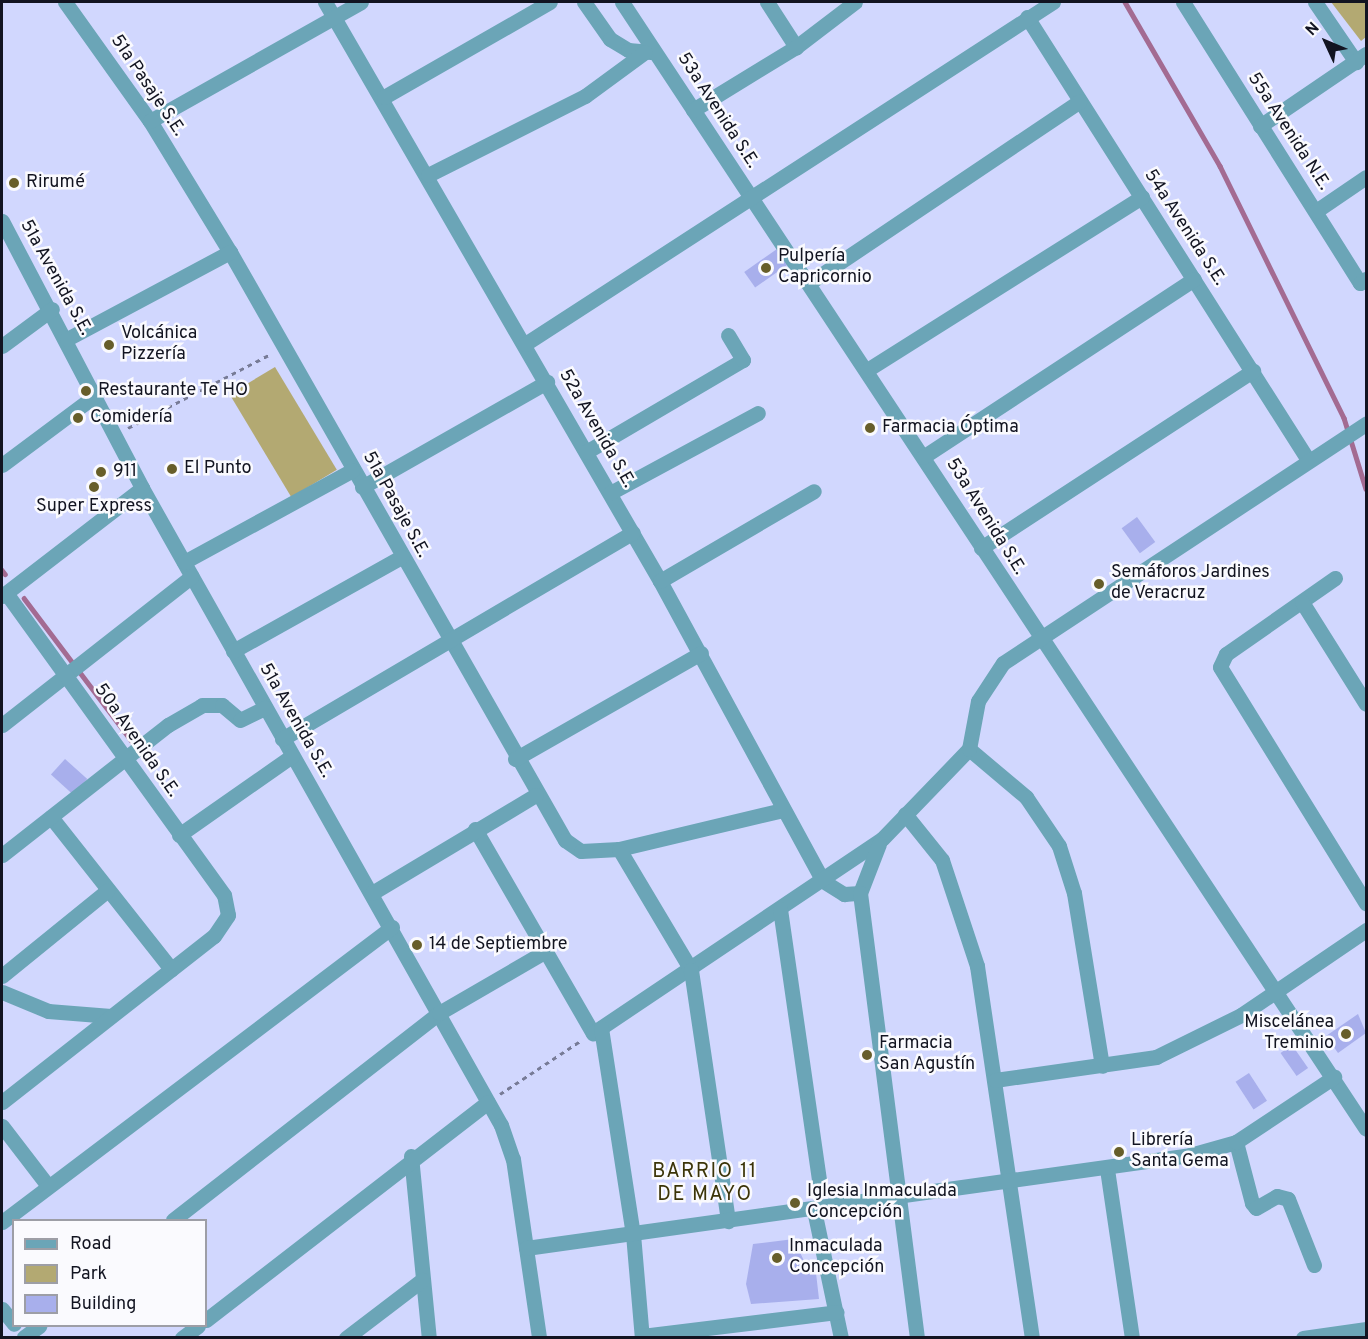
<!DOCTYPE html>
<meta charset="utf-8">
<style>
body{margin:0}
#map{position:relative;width:1368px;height:1339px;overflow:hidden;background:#d1d7fe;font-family:Overpass,sans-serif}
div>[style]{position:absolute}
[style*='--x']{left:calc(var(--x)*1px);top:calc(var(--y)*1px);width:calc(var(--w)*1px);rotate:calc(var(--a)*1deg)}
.green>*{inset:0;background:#b3a972;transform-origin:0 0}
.stream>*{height:4.5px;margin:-2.25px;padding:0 2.25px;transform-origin:2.25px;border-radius:2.25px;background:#a36b92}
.building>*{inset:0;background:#a8afec;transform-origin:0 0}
.path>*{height:3px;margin-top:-1.5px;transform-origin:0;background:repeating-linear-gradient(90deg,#777b96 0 4.5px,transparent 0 9px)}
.minor>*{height:15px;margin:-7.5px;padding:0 7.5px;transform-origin:7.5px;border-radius:7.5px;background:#6ba5b7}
.dots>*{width:16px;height:16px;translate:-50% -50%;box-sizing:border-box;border:3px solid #fafafe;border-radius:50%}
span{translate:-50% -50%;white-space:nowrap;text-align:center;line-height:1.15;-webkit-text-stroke:5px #fafafe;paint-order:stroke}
.street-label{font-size:18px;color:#121421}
.poi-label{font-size:18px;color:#121421}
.left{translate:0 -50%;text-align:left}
.right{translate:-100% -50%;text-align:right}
.neighbourhood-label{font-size:20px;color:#3b3408;letter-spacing:1.5px}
.frame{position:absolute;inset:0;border:3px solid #121421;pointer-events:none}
.legend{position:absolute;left:12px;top:1219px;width:195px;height:108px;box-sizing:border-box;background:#fafafe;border:2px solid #9d9ea6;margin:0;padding:8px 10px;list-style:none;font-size:18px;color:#121421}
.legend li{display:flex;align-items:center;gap:12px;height:30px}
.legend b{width:30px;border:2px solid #9d9ea6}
.north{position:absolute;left:1296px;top:12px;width:60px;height:60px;-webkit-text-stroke:4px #fafafe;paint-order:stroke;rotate:314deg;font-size:16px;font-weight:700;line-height:24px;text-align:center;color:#121421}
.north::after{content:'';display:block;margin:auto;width:21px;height:27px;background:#121421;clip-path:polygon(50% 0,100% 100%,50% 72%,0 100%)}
</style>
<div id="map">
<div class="green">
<div style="clip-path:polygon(1331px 2px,1366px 2px,1366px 37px,1361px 41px)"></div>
<div style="left:275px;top:367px;width:120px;height:53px;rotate:59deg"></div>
</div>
<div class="stream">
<div style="--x:1125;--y:2;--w:190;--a:59.9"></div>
<div style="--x:1220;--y:166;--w:281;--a:63.8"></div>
<div style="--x:1344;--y:418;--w:74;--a:72.8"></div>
<div style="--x:2;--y:570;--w:5;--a:53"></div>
<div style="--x:24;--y:598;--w:178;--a:53"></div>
</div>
<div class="building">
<div style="left:777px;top:249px;width:19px;height:40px;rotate:55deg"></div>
<div style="left:1137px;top:517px;width:31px;height:19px;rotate:54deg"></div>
<div style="left:65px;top:759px;width:30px;height:21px;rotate:42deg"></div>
<div style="clip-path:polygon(1358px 1014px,1366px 1033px,1338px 1053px,1326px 1036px)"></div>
<div style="left:1292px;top:1045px;width:28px;height:14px;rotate:55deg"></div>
<div style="left:1249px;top:1073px;width:33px;height:16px;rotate:57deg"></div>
<div style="clip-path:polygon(794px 1239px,809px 1272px,816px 1273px,819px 1299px,751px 1304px,746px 1284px,753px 1244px)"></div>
</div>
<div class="path">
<div style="--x:128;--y:428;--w:161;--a:-27.4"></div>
<div style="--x:500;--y:1094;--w:98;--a:-33.4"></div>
</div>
<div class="minor">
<div style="--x:65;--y:2;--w:146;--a:54.5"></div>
<div style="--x:150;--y:121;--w:153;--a:58.6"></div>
<div style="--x:230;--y:252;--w:677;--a:60.33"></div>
<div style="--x:565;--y:840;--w:19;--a:35"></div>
<div style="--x:581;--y:851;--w:38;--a:-3"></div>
<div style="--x:619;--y:849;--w:169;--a:-13.4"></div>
<div style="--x:325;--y:2;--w:669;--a:59.95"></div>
<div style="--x:660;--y:581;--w:341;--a:61.5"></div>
<div style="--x:823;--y:881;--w:25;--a:32"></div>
<div style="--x:844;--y:894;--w:16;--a:-4"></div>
<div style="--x:584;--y:2;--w:45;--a:54.9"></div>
<div style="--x:610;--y:39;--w:21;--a:31"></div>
<div style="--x:628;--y:50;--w:23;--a:5"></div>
<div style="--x:622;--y:2;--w:1350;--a:56.57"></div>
<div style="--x:767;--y:2;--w:54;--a:57.2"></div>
<div style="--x:1183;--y:2;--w:332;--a:57.8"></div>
<div style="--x:1360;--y:283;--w:7;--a:-34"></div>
<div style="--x:1315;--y:2;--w:73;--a:55.7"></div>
<div style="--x:1027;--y:17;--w:525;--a:57.61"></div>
<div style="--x:384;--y:97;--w:191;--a:-29.8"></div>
<div style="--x:693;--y:110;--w:121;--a:-31.5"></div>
<div style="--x:796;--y:47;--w:74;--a:-37.3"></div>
<div style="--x:150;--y:121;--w:242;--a:-29.4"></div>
<div style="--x:1260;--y:126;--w:128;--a:-34.2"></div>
<div style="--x:428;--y:175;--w:176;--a:-26.7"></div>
<div style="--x:585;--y:96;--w:74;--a:-36.3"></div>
<div style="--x:1316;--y:211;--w:60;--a:-34.2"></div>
<div style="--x:2;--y:221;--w:301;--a:62.3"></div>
<div style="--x:142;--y:488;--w:731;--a:60.6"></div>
<div style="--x:501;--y:1125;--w:36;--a:71"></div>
<div style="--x:513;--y:1159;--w:181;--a:81.7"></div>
<div style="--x:809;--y:283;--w:326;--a:-33.9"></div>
<div style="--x:67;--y:339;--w:185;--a:-28.1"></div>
<div style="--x:525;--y:344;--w:629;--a:-32.93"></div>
<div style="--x:2;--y:346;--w:62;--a:-36.5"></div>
<div style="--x:867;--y:370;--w:325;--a:-32.2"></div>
<div style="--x:586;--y:452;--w:182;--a:-30.4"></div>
<div style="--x:743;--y:360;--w:29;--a:-121"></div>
<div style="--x:923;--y:457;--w:324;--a:-33.3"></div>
<div style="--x:2;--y:465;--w:117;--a:-36.7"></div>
<div style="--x:362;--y:487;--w:213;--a:-29.6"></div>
<div style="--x:610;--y:493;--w:168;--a:-28.4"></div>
<div style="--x:981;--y:548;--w:325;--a:-33.1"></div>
<div style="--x:184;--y:562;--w:192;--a:-28.6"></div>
<div style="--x:1335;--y:578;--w:133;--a:145.1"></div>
<div style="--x:1226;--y:654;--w:14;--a:115"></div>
<div style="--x:1220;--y:667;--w:278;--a:58.3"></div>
<div style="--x:660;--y:581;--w:178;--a:-30.3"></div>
<div style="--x:2;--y:596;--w:177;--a:-37.6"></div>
<div style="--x:1302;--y:602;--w:120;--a:57.9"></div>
<div style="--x:233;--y:651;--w:193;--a:-29.2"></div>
<div style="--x:2;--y:725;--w:241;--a:-38.1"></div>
<div style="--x:282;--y:739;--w:407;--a:-30.5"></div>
<div style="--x:969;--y:749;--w:75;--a:40.1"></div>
<div style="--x:1026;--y:797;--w:59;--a:56"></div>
<div style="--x:1059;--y:846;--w:49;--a:72.3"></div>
<div style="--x:1074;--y:893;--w:175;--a:80.8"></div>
<div style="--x:515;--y:759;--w:214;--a:-29.7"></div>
<div style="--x:905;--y:814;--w:59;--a:51.2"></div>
<div style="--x:942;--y:860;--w:112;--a:71.7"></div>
<div style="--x:977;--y:966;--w:376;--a:81.6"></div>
<div style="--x:51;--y:817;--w:194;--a:51.7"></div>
<div style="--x:475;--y:829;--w:236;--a:60"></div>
<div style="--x:593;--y:1033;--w:348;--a:-33.9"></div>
<div style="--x:882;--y:839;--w:125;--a:-46"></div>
<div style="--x:969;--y:749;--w:49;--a:-79.4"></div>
<div style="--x:978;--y:701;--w:45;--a:-56.7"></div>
<div style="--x:1003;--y:663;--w:435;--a:-33.4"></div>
<div style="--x:179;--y:835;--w:138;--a:-35"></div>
<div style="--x:879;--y:844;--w:53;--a:111.2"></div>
<div style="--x:860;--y:893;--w:449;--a:82.7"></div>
<div style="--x:619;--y:849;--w:141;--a:59.2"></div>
<div style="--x:691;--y:970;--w:254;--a:81.6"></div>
<div style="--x:2;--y:855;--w:211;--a:-38.1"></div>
<div style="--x:168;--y:725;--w:39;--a:-30"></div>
<div style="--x:202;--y:705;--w:20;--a:0"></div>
<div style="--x:222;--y:705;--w:23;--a:40"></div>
<div style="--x:240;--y:720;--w:28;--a:-26"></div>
<div style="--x:372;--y:893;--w:191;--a:-30.9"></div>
<div style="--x:780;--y:909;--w:273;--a:81.8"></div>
<div style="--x:2;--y:976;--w:136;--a:-39.1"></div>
<div style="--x:2;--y:992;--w:50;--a:22.4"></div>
<div style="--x:48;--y:1011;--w:63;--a:4.5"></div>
<div style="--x:601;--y:1028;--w:208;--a:81.2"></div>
<div style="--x:633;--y:1234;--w:104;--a:85.1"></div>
<div style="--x:995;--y:1080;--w:163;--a:-8.1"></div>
<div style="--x:1156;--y:1057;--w:95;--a:-26.3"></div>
<div style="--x:1241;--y:1015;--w:151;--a:-34.2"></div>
<div style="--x:2;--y:1102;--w:269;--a:-38.1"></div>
<div style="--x:214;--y:936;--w:25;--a:-56"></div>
<div style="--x:228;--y:915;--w:20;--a:-101"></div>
<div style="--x:224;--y:895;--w:372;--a:-125.8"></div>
<div style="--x:2;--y:1126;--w:76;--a:52.5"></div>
<div style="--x:1236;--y:1142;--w:63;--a:75.3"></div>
<div style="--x:1252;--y:1203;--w:6;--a:51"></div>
<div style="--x:1256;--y:1208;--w:24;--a:-30"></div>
<div style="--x:1277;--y:1196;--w:11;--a:15"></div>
<div style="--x:1288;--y:1199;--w:71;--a:68.5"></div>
<div style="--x:411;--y:1156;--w:183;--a:84.4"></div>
<div style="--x:1107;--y:1169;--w:171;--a:81.6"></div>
<div style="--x:814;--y:1210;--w:131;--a:78.1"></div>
<div style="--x:173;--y:1220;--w:337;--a:-37.9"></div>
<div style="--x:439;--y:1013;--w:124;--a:-30.1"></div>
<div style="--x:2;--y:1222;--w:489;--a:-37.1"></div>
<div style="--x:526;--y:1248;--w:670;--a:-7.97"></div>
<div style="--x:1190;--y:1155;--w:48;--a:-15.8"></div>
<div style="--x:1236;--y:1142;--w:118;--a:-33.6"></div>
<div style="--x:2;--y:1309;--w:19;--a:51"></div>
<div style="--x:206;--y:1320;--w:356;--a:-37.7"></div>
<div style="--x:642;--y:1336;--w:196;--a:-7"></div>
<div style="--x:24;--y:1337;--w:19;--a:-36"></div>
<div style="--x:182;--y:1338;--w:20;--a:-37"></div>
<div style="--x:346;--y:1338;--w:96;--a:-37.3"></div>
<div style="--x:1303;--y:1338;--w:64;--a:-8.1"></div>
</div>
<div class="dots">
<div style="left:14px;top:183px;background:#675e2a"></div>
<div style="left:766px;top:268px;background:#675e2a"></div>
<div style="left:109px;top:345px;background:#675e2a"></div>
<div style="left:86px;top:391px;background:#675e2a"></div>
<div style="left:78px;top:418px;background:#675e2a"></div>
<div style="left:870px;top:428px;background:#675e2a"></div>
<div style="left:172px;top:469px;background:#675e2a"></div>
<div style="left:101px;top:472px;background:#675e2a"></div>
<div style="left:94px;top:487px;background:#675e2a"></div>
<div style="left:1099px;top:584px;background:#675e2a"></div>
<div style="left:417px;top:945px;background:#675e2a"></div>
<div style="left:1346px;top:1034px;background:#675e2a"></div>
<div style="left:867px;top:1055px;background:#675e2a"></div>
<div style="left:1119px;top:1152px;background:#675e2a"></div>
<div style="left:795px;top:1203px;background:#675e2a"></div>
<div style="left:777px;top:1258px;background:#675e2a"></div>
</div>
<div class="street-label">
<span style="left:147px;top:86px;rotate:56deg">51a Pasaje S.E.</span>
<span style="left:717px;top:111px;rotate:57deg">53a Avenida S.E.</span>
<span style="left:1288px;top:132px;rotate:57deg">55a Avenida N.E.</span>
<span style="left:1184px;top:228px;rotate:57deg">54a Avenida S.E.</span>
<span style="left:55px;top:278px;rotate:61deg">51a Avenida S.E.</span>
<span style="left:596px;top:429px;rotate:60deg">52a Avenida S.E.</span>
<span style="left:395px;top:505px;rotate:61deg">51a Pasaje S.E.</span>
<span style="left:985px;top:517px;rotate:58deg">53a Avenida S.E.</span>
<span style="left:295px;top:721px;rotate:60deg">51a Avenida S.E.</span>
<span style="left:136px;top:741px;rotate:55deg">50a Avenida S.E.</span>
</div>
<div class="poi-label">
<span class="left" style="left:26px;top:183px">Rirumé</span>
<span class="left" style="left:778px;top:268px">Pulpería<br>Capricornio</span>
<span class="left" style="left:121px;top:345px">Volcánica<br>Pizzería</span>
<span class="left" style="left:98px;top:391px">Restaurante Te HO</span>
<span class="left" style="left:90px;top:418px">Comidería</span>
<span class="left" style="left:882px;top:428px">Farmacia Óptima</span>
<span class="left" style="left:184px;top:469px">El Punto</span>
<span class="left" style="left:113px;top:472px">911</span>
<span style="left:94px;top:507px">Super Express</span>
<span class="left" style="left:1111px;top:584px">Semáforos Jardines<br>de Veracruz</span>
<span class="left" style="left:429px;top:945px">14 de Septiembre</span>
<span class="right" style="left:1334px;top:1034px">Miscelánea<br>Treminio</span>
<span class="left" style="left:879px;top:1055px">Farmacia<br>San Agustín</span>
<span class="left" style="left:1131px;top:1152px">Librería<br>Santa Gema</span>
<span class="left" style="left:807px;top:1203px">Iglesia Inmaculada<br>Concepción</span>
<span class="left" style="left:789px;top:1258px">Inmaculada<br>Concepción</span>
</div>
<div class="neighbourhood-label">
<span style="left:705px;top:1184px">BARRIO 11<br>DE MAYO</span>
</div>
<div class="frame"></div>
<ul class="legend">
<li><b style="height:8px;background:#6ba5b7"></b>Road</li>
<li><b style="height:16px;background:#b3a972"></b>Park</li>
<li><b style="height:16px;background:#a8afec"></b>Building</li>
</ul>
<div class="north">N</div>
</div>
